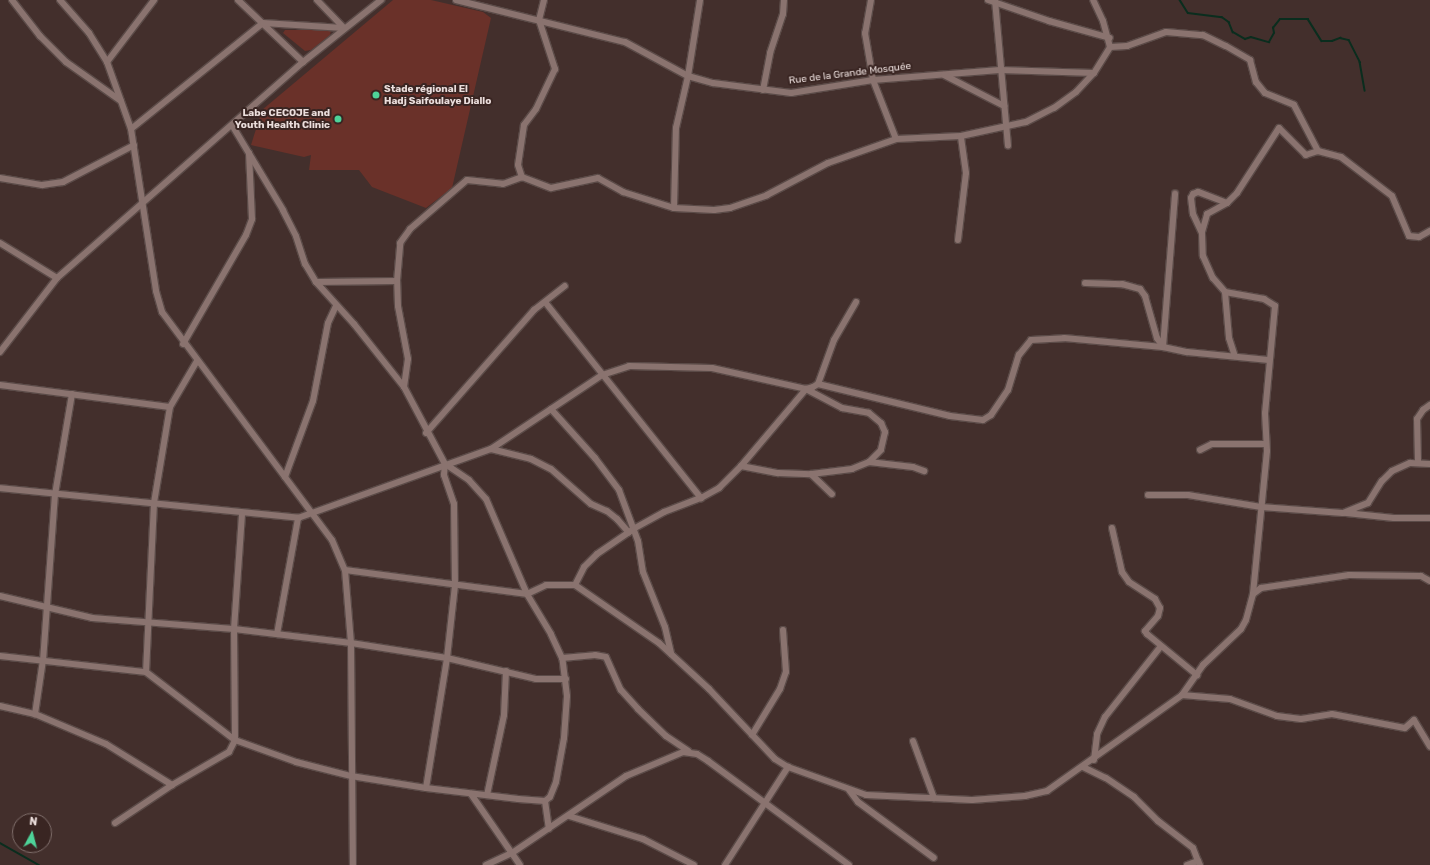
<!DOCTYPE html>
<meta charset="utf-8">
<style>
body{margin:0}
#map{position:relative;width:1430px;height:865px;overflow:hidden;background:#432f2c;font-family:Rubik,sans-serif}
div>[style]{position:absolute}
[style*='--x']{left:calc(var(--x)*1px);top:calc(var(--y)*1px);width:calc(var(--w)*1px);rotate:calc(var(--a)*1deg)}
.green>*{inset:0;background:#6a3129}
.stream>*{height:1.5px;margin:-0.75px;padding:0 0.75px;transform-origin:0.75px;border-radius:0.75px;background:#0a2d1e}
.roads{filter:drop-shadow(1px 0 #5b4b48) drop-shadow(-1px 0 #5b4b48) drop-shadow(0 1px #5b4b48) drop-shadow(0 -1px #5b4b48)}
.minor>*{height:6px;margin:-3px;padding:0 3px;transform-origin:3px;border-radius:3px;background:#8a736f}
.dots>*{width:11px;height:11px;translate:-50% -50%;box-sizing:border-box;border:2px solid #392522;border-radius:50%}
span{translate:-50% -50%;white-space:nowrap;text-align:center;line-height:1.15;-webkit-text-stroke:4px #392522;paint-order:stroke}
.street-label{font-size:10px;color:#ebdedc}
.poi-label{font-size:10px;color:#ebdedc;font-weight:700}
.left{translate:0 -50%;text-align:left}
.right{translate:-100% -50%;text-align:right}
.north{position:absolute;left:12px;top:813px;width:40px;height:40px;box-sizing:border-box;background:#392522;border:1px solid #806f6c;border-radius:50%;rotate:7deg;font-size:11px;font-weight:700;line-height:16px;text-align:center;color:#ebdedc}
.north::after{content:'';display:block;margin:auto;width:14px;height:18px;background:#4ed399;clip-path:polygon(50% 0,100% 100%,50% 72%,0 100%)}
</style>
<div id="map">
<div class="green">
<div style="clip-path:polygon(393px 0,431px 0,483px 12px,491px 18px,452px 188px,426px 208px,372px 187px,359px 170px,309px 170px,311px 155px,304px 157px,251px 145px,262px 110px)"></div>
<div style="clip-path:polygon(285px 30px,331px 30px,330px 35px,311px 50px,305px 51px,283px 33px)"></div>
</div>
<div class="stream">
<div style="--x:1180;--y:0;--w:15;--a:58"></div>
<div style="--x:1188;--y:13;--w:34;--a:7"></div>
<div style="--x:1222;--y:17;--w:9;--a:36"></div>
<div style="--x:1229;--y:22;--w:11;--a:68"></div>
<div style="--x:1233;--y:32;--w:14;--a:30"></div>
<div style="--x:1245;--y:39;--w:6;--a:-18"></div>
<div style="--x:1251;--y:37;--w:19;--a:16"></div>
<div style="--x:1269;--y:42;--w:10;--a:-61"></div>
<div style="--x:1274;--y:33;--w:5;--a:-101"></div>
<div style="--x:1273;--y:28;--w:11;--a:-52"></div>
<div style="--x:1280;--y:19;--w:28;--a:0"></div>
<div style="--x:1308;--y:19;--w:26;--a:58"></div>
<div style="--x:1322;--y:41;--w:10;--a:0"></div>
<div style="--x:1332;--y:41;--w:9;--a:-21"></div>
<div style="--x:1340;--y:38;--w:9;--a:13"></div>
<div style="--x:1349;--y:40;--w:25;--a:63"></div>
<div style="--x:1360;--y:62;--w:29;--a:80"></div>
<div style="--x:0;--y:843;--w:45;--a:29.4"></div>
</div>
<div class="roads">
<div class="minor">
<div style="--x:12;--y:0;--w:46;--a:52.1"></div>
<div style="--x:40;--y:36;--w:37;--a:45"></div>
<div style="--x:66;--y:62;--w:67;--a:35.3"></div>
<div style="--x:60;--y:0;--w:44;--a:48.7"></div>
<div style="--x:89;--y:33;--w:34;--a:58"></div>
<div style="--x:107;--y:62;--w:71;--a:70.3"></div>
<div style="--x:131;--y:129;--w:164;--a:81.2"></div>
<div style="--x:156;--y:291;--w:22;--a:74"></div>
<div style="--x:162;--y:312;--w:284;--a:53.3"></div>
<div style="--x:332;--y:540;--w:33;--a:67"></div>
<div style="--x:345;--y:570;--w:73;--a:85.3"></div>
<div style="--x:351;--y:643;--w:222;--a:89.5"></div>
<div style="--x:238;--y:0;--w:90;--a:43.6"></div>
<div style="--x:317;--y:0;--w:39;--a:46"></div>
<div style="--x:456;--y:0;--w:174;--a:14"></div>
<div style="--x:625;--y:42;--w:72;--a:28.4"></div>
<div style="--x:688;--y:76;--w:26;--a:16"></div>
<div style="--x:713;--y:83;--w:79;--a:7.3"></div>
<div style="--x:791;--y:93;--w:83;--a:-9"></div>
<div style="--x:873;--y:80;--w:127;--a:-4.5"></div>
<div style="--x:1000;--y:70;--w:94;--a:1.8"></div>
<div style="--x:544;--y:0;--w:21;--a:104"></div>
<div style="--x:539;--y:20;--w:52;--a:71.9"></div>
<div style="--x:555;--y:69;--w:44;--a:115.4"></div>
<div style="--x:536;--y:109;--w:20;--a:127"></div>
<div style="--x:524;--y:125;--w:40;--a:98.5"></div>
<div style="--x:518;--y:165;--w:13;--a:72"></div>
<div style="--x:522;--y:177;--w:31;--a:21"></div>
<div style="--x:551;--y:188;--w:48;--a:-12"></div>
<div style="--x:598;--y:178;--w:29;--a:29"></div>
<div style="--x:623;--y:192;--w:53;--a:17.4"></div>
<div style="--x:674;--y:208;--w:40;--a:2.9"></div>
<div style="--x:714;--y:210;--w:16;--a:-7"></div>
<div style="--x:730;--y:208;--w:39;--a:-19"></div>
<div style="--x:767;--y:195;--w:69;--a:-27.7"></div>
<div style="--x:828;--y:163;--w:72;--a:-19.4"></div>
<div style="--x:896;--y:139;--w:65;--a:-2.6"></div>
<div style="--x:961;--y:136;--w:66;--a:-12.2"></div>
<div style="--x:1026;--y:122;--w:31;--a:-27"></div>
<div style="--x:1054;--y:108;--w:27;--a:-36"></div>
<div style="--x:1076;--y:92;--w:26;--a:-47"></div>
<div style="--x:1094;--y:73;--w:31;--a:-58"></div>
<div style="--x:1110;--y:47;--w:27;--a:-105"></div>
<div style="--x:1103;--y:21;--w:23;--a:-115"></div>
<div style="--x:871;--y:0;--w:34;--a:100"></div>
<div style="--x:865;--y:33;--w:48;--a:80.3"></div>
<div style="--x:873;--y:80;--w:63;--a:68.7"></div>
<div style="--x:988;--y:0;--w:65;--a:19"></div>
<div style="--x:1049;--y:21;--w:63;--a:15.6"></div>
<div style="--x:995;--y:0;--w:146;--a:84.9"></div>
<div style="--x:1110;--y:47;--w:17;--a:-3"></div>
<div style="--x:1127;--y:46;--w:41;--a:-19.7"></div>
<div style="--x:1166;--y:32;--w:37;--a:5"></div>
<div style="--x:1203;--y:35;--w:25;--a:26"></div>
<div style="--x:1226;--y:46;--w:28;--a:30"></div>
<div style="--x:1250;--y:60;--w:23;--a:75"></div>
<div style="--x:1256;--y:82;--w:14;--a:51"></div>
<div style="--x:1265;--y:93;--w:31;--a:22"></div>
<div style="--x:1294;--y:105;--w:52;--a:62.4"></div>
<div style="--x:1318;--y:151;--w:13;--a:162"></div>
<div style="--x:1306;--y:155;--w:38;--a:-135"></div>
<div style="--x:1279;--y:128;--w:77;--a:122.9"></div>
<div style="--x:1237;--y:193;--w:14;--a:135"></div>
<div style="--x:1227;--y:203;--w:31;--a:-159"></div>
<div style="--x:1198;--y:192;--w:5;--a:158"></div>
<div style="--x:1193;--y:194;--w:4;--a:117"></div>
<div style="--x:1191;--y:198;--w:16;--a:83"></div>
<div style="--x:1193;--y:214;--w:21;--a:65"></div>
<div style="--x:1202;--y:233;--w:23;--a:88"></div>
<div style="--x:1203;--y:256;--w:24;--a:66"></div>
<div style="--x:1213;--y:278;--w:18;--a:49"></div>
<div style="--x:1225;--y:292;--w:40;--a:10"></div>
<div style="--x:1264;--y:299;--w:13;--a:32"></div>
<div style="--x:1275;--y:306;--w:107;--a:95.3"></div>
<div style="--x:1265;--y:413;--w:38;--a:87"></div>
<div style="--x:1267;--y:451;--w:144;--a:95.6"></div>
<div style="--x:107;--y:62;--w:78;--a:-52.8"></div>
<div style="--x:944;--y:75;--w:68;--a:27.3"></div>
<div style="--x:763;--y:90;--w:38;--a:-79"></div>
<div style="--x:770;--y:53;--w:41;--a:-71.6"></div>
<div style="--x:783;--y:14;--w:14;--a:-86"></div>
<div style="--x:131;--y:129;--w:169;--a:-38.8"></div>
<div style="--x:263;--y:23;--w:81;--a:3.5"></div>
<div style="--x:1318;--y:151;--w:24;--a:15"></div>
<div style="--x:1341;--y:157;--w:64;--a:37.4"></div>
<div style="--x:1392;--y:196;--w:43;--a:67"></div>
<div style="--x:1409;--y:236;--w:10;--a:6"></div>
<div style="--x:1419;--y:237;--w:13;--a:-29"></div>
<div style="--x:0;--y:178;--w:43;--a:9.5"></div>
<div style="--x:42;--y:185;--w:21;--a:-8"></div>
<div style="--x:63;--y:182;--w:80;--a:-27.5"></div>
<div style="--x:674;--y:208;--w:80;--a:-88.6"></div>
<div style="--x:676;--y:128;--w:53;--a:-77"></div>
<div style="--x:688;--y:76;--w:77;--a:-81"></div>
<div style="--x:1202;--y:232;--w:19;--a:-74"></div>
<div style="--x:1207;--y:214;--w:23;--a:-29"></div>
<div style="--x:958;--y:240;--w:67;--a:-83.2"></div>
<div style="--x:966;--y:173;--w:37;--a:-98"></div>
<div style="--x:0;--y:243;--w:67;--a:31.6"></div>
<div style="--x:316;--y:282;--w:81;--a:-0.7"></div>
<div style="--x:1085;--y:283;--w:37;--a:2"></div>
<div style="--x:1122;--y:284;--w:19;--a:16"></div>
<div style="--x:1140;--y:289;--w:9;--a:54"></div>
<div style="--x:1145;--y:296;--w:44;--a:74.1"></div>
<div style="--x:1157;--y:338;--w:11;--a:56"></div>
<div style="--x:1163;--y:347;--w:25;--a:12"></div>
<div style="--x:1187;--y:352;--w:82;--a:5.6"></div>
<div style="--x:1225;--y:292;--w:46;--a:85"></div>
<div style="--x:1229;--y:338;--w:19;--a:72"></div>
<div style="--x:545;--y:302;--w:251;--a:51.5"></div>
<div style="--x:183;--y:344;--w:126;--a:-60"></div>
<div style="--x:246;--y:235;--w:17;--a:-69"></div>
<div style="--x:252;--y:219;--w:66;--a:-92.6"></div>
<div style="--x:0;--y:352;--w:93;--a:-52.4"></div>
<div style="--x:57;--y:278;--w:327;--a:-41.3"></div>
<div style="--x:303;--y:62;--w:100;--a:-38.5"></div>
<div style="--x:818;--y:384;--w:136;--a:13.6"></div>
<div style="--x:950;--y:416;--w:33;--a:7"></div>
<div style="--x:983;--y:420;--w:9;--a:-32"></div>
<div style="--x:991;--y:415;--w:30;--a:-56"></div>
<div style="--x:1008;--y:390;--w:37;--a:-73"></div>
<div style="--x:1019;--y:355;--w:19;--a:-51"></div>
<div style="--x:1031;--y:340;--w:33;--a:-3"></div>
<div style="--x:1064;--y:338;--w:99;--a:5.2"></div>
<div style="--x:1163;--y:347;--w:154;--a:-85.5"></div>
<div style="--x:0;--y:385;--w:171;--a:7.4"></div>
<div style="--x:170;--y:407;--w:53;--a:-59.6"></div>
<div style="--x:404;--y:387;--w:28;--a:-82"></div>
<div style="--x:408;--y:359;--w:54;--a:-100.7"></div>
<div style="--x:398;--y:306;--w:25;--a:-92"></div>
<div style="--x:397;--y:281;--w:38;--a:-85"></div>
<div style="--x:400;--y:243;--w:17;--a:-54"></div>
<div style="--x:410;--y:229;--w:75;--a:-40.7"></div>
<div style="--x:467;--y:180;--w:36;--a:6"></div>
<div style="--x:503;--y:184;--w:20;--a:-20"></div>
<div style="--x:72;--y:394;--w:101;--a:99.6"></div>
<div style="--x:55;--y:494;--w:166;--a:94.1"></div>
<div style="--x:43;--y:660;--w:55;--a:98.4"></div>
<div style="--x:35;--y:714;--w:77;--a:22.9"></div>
<div style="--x:106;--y:744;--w:78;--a:31.8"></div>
<div style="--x:170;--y:407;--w:97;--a:99.5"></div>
<div style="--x:154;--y:503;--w:169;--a:92.7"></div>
<div style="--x:146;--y:672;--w:112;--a:37.4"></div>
<div style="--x:235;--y:740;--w:65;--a:19.8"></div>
<div style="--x:296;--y:762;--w:57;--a:14.3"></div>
<div style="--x:351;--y:776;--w:76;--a:9.1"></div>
<div style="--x:426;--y:788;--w:93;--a:6.8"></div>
<div style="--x:518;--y:799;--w:27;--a:4"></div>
<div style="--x:545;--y:801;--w:6;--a:-39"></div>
<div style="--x:550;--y:797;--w:16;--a:-68"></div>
<div style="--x:556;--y:782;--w:45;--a:-79.7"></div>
<div style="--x:564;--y:738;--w:42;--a:-85.9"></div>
<div style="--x:567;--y:696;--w:38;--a:-97"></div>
<div style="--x:562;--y:658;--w:26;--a:-115"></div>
<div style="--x:551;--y:634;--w:47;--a:-121"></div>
<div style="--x:527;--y:594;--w:103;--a:-113.3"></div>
<div style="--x:486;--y:499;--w:25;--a:-132"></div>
<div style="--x:469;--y:480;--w:29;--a:-146"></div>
<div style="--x:445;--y:464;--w:87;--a:-118"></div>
<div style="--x:404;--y:387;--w:80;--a:-128.4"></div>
<div style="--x:354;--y:324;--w:57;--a:-132.1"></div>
<div style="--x:316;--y:282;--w:21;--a:-121"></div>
<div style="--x:305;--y:264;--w:29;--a:-108"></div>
<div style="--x:296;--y:236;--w:29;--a:-117"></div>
<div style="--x:283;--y:210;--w:99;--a:-121"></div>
<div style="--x:551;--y:409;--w:66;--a:48.1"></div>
<div style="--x:595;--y:458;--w:40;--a:53"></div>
<div style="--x:619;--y:490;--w:54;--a:69.6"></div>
<div style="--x:638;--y:541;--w:31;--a:81"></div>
<div style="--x:643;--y:572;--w:59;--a:68.2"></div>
<div style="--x:665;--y:627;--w:28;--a:77"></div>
<div style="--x:426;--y:433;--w:164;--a:-48.7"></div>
<div style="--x:534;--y:310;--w:39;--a:-38"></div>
<div style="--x:491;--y:449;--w:41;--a:14"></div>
<div style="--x:531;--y:459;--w:22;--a:27"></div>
<div style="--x:551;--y:469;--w:53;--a:41.2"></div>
<div style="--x:591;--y:504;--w:17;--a:24"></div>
<div style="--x:607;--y:511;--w:13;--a:39"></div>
<div style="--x:617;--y:519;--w:18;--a:49"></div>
<div style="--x:1200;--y:450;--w:13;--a:-27"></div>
<div style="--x:1212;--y:444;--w:54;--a:0"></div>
<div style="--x:869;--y:462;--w:44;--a:6.5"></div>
<div style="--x:913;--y:467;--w:12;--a:20"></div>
<div style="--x:1418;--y:462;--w:43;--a:-91.3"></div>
<div style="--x:1417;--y:419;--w:11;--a:-56"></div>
<div style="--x:1423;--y:410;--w:9;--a:-36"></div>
<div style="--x:741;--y:466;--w:38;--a:11"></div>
<div style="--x:778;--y:473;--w:33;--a:2"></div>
<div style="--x:811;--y:474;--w:29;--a:44"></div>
<div style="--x:285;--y:477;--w:81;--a:-69.8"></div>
<div style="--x:313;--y:401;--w:79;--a:-79.1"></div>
<div style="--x:328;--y:323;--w:19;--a:-65"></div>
<div style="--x:0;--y:488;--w:300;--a:5.7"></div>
<div style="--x:298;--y:518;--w:205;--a:-19.7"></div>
<div style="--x:491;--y:449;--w:133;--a:-33.7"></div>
<div style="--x:602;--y:375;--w:28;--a:-18"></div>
<div style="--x:629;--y:366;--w:83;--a:1.4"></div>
<div style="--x:712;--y:368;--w:96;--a:12.6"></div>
<div style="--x:806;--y:389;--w:7;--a:-16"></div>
<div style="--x:813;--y:387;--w:6;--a:-31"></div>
<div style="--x:818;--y:384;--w:47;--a:-70"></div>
<div style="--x:834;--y:340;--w:44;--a:-59.9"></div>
<div style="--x:1148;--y:495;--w:40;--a:0"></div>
<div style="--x:1188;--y:495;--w:74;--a:9.3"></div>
<div style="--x:1261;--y:507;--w:82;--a:4.2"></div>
<div style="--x:1343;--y:513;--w:27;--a:-22"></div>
<div style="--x:1368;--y:503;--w:26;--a:-58"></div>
<div style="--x:1382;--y:481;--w:14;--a:-45"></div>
<div style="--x:1392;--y:471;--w:20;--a:-24"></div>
<div style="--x:1410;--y:463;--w:20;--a:3"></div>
<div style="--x:1346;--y:513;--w:48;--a:5.9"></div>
<div style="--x:1394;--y:518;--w:36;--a:0"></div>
<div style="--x:1112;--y:528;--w:45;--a:77.2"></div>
<div style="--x:1122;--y:572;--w:12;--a:55"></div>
<div style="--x:1129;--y:582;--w:31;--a:33"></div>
<div style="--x:1155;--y:599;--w:10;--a:61"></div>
<div style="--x:1160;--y:608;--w:8;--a:104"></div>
<div style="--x:1158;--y:616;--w:20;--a:131"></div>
<div style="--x:1145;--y:631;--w:4;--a:56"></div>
<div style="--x:1147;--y:634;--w:65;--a:39.4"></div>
<div style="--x:345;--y:570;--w:184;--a:7.5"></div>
<div style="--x:527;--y:594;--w:21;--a:-25"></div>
<div style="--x:546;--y:585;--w:29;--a:0"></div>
<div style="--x:575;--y:585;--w:102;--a:34.6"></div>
<div style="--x:659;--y:643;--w:68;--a:42.6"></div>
<div style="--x:709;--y:689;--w:96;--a:46.7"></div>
<div style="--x:775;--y:759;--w:15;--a:32"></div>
<div style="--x:788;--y:767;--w:83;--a:19.7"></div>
<div style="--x:866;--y:795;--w:106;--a:2.7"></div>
<div style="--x:972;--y:800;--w:53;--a:-4.3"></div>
<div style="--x:1025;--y:796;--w:23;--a:-13"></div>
<div style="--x:1047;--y:791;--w:166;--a:-35.4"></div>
<div style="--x:1182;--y:695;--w:37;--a:-55"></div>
<div style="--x:1203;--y:665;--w:52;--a:-43.5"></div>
<div style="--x:1241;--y:629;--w:10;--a:-61"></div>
<div style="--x:1246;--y:620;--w:27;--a:-75"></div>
<div style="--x:1253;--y:594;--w:10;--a:-37"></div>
<div style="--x:1261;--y:588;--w:89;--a:-8.4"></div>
<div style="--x:1349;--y:575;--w:72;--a:0.8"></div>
<div style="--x:1421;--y:576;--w:10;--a:29"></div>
<div style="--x:575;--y:585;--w:20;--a:-63"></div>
<div style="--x:584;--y:567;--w:18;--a:-45"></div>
<div style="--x:597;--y:554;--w:46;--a:-34.4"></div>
<div style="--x:635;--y:528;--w:33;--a:-29"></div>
<div style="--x:664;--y:512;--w:40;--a:-21"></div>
<div style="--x:701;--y:498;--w:21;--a:-29"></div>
<div style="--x:719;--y:488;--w:31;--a:-45"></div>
<div style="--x:741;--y:466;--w:101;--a:-49.8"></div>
<div style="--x:806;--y:389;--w:41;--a:27.8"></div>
<div style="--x:842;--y:408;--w:27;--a:10"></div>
<div style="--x:869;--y:413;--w:16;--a:40"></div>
<div style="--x:881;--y:423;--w:10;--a:66"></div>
<div style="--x:885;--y:432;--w:18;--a:103"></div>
<div style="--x:881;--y:450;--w:17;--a:135"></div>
<div style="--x:869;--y:462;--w:18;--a:158"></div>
<div style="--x:852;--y:469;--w:41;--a:173"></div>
<div style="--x:0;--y:596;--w:95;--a:13.4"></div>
<div style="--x:92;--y:618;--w:142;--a:4.4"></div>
<div style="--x:234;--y:629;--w:118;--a:6.8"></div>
<div style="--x:351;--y:643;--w:97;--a:8.9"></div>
<div style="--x:447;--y:658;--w:91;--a:13.3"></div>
<div style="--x:536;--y:679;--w:30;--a:0"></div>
<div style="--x:277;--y:634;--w:118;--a:-79.7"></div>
<div style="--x:0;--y:656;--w:147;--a:6.3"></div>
<div style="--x:562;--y:658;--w:33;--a:-5"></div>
<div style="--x:595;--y:655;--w:11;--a:10"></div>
<div style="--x:606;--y:657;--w:36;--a:66"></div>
<div style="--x:621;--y:690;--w:25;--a:48"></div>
<div style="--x:638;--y:709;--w:39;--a:44"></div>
<div style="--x:666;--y:736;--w:27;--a:34"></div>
<div style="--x:1182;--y:695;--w:48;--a:4.8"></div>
<div style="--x:1230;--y:699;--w:50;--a:19.9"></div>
<div style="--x:1277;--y:716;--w:24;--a:7"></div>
<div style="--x:1301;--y:719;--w:31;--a:-9"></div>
<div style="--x:1332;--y:714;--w:74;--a:10.9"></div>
<div style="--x:1405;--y:728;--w:12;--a:-42"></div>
<div style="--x:1414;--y:720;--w:31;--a:59"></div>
<div style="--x:0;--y:706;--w:36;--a:13"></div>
<div style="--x:752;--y:735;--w:54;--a:-58.7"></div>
<div style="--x:780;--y:689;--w:18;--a:-71"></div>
<div style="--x:786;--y:672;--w:42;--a:-94.1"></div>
<div style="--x:913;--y:741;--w:61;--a:69.8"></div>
<div style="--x:1094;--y:760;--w:26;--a:-83"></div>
<div style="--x:1097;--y:734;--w:19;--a:-65"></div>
<div style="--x:1105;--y:717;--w:90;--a:-51.7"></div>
<div style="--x:1083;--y:767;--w:25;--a:26"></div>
<div style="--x:1106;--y:778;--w:34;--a:34"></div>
<div style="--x:1134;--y:797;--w:34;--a:45"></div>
<div style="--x:1158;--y:821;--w:44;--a:37.6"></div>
<div style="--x:1193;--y:848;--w:14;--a:69"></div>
<div style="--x:426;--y:788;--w:132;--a:-80.8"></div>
<div style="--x:447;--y:658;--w:73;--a:-83.7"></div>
<div style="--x:455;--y:585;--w:81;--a:-90.7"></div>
<div style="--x:454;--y:504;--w:31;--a:-109"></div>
<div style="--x:444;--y:475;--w:11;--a:-85"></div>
<div style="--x:849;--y:790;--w:15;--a:53"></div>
<div style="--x:858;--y:802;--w:94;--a:36.4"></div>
<div style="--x:471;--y:794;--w:86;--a:55.4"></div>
<div style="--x:487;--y:795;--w:82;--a:-78"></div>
<div style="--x:504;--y:715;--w:44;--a:-87.4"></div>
<div style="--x:545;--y:801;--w:28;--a:82"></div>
<div style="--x:569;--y:816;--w:77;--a:17.3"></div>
<div style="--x:643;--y:839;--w:57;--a:27"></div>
<div style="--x:115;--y:823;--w:69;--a:-33.7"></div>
<div style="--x:172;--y:785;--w:66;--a:-30.1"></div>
<div style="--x:229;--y:752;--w:13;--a:-63"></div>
<div style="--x:235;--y:740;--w:111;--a:-90.5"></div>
<div style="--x:234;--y:629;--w:115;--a:-86"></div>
<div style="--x:486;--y:865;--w:29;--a:-25"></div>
<div style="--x:512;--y:853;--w:138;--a:-34"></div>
<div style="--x:626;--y:776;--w:62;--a:-22.8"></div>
<div style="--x:683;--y:752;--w:14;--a:8"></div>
<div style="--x:697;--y:754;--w:13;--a:32"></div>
<div style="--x:708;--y:761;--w:175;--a:36.4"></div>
<div style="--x:725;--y:865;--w:117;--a:-57.3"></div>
<div style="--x:1187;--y:865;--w:12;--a:-20"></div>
<div style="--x:1198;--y:861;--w:4;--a:63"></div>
</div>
</div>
<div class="dots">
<div style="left:376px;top:95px;background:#4ed399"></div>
<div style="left:338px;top:119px;background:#4ed399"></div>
</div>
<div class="street-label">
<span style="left:850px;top:74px;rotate:-7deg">Rue de la Grande Mosquée</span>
</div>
<div class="poi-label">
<span class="left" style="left:384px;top:95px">Stade régional El<br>Hadj Saifoulaye Diallo</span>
<span class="right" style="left:330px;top:119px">Labe CECOJE and<br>Youth Health Clinic</span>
</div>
<div class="north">N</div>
</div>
